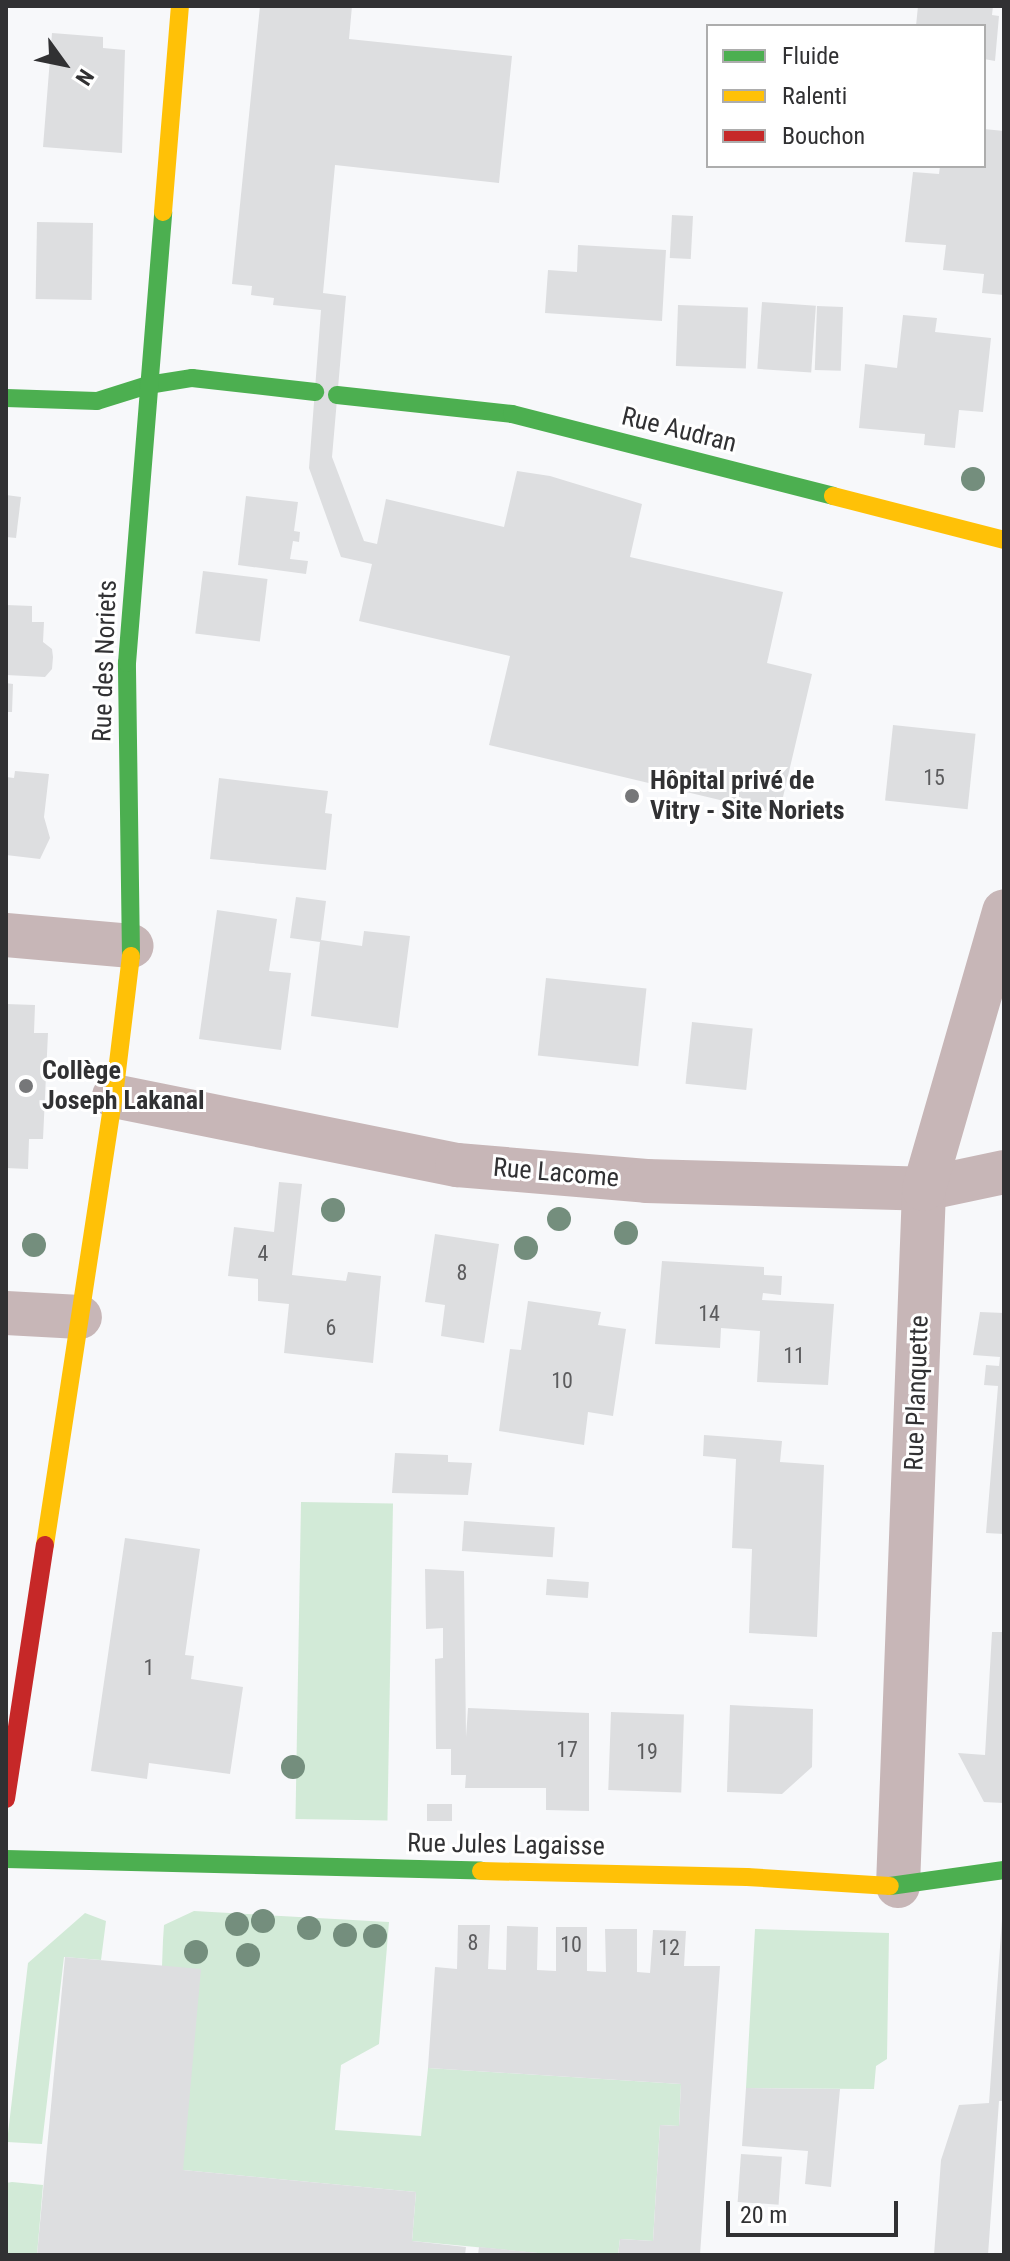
<!DOCTYPE html>
<meta charset="utf-8">
<style>
body{margin:0}
#map{position:relative;width:1010px;height:2261px;overflow:hidden;background:#f7f8fa;font-family:"Roboto Condensed",sans-serif}
div>[style]{position:absolute}
[style*='--x']{left:calc(var(--x)*1px);top:calc(var(--y)*1px);width:calc(var(--w)*1px);rotate:calc(var(--a)*1deg)}
.green>*{inset:0;background:#d2ead7;transform-origin:0 0}
.building>*{inset:0;background:#dddee0;transform-origin:0 0}
.street>*{height:44px;margin:-22px;padding:0 22px;transform-origin:22px;border-radius:22px;background:#c7b6b7}
.fast>*{height:18px;margin:-9px;padding:0 9px;transform-origin:9px;border-radius:9px;background:#4caf50}
.slow>*{height:18px;margin:-9px;padding:0 9px;transform-origin:9px;border-radius:9px;background:#ffc107}
.jam>*{height:18px;margin:-9px;padding:0 9px;transform-origin:9px;border-radius:9px;background:#c62828}
.trees>*{width:24px;height:24px;margin:-12px;border-radius:50%;background:#748e7d}
.dots>*{width:22px;height:22px;translate:-50% -50%;box-sizing:border-box;border:4px solid #fff;border-radius:50%}
span{translate:-50% -50%;white-space:nowrap;text-align:center;line-height:1.15;-webkit-text-stroke:6px #fff;paint-order:stroke}
.number-label{font-size:22px;color:#5c5c5e}
.number-label span{-webkit-text-stroke-width:0}
.street-label{font-size:26px;color:#313133}
.poi-label{font-size:26px;color:#313133;font-weight:700}
.left{translate:0 -50%;text-align:left}
.frame{position:absolute;inset:0;border:8px solid #313133;pointer-events:none}
.legend{position:absolute;left:706px;top:24px;width:280px;height:144px;box-sizing:border-box;background:#fff;border:2px solid #adadad;margin:0;padding:10px 14px;list-style:none;font-size:24px;color:#313133}
.legend li{display:flex;align-items:center;gap:16px;height:40px}
.legend b{width:40px;border:2px solid #adadad}
.north{position:absolute;left:24px;top:24px;width:80px;height:80px;-webkit-text-stroke:6px #fff;paint-order:stroke;rotate:123deg;font-size:22px;font-weight:700;line-height:32px;text-align:center;color:#313133}
.north::after{content:'';display:block;margin:auto;width:28px;height:36px;background:#313133;clip-path:polygon(50% 0,100% 100%,50% 72%,0 100%)}
.scale{position:absolute;left:726px;top:2201px;width:172px;height:36px;box-sizing:border-box;border:4px solid #313133;border-top:0;padding-left:10px;font-size:24px;line-height:28px;white-space:nowrap;color:#313133;-webkit-text-stroke:6px #fff;paint-order:stroke}
</style>
<div id="map">
<div class="green">
<div style="left:301px;top:1502px;width:92px;height:317px;rotate:1deg"></div>
<div style="clip-path:polygon(194px 1911px,389px 1922px,379px 2044px,341px 2065px,335px 2130px,421px 2136px,428px 2068px,681px 2084px,679px 2126px,660px 2125px,653px 2241px,620px 2239px,618px 2255px,559px 2255px,412px 2241px,416px 2192px,183px 2170px,162px 1966px,163px 1940px,164px 1925px)"></div>
<div style="clip-path:polygon(85px 1913px,106px 1921px,101px 1960px,64px 1957px,42px 2144px,7px 2142px,28px 1963px)"></div>
<div style="clip-path:polygon(755px 1929px,889px 1933px,887px 2059px,876px 2066px,874px 2089px,746px 2088px)"></div>
<div style="clip-path:polygon(12px 2182px,43px 2185px,37px 2255px,6px 2255px,6px 2183px)"></div>
</div>
<div class="building">
<div style="clip-path:polygon(260px 6px,352px 6px,349px 39px,512px 56px,499px 183px,335px 165px,323px 293px,346px 296px,332px 457px,364px 541px,377px 544px,386px 499px,504px 527px,517px 471px,550px 476px,642px 504px,630px 557px,783px 592px,767px 663px,812px 674px,779px 814px,489px 745px,510px 656px,359px 621px,372px 564px,341px 557px,309px 468px,321px 310px,273px 305px,274px 298px,251px 295px,252px 286px,232px 284px)"></div>
<div style="clip-path:polygon(918px 6px,993px 6px,992px 15px,999px 16px,995px 61px,984px 59px,984px 26px,916px 26px)"></div>
<div style="clip-path:polygon(52px 33px,103px 37px,103px 48px,125px 50px,122px 153px,43px 147px)"></div>
<div style="clip-path:polygon(984px 129px,1004px 131px,1004px 295px,982px 293px,984px 274px,943px 270px,946px 245px,905px 242px,913px 172px,939px 174px,940px 166px,984px 166px)"></div>
<div style="left:672px;top:215px;width:21px;height:43px;rotate:3deg"></div>
<div style="left:37px;top:222px;width:56px;height:77px;rotate:1deg"></div>
<div style="clip-path:polygon(578px 245px,666px 250px,662px 321px,545px 313px,548px 270px,577px 272px)"></div>
<div style="left:762px;top:302px;width:54px;height:67px;rotate:4deg"></div>
<div style="left:678px;top:305px;width:70px;height:61px;rotate:2deg"></div>
<div style="left:817px;top:306px;width:26px;height:64px;rotate:2deg"></div>
<div style="clip-path:polygon(903px 315px,937px 318px,935px 332px,991px 338px,983px 412px,959px 410px,955px 448px,924px 445px,925px 434px,859px 428px,865px 364px,897px 368px)"></div>
<div style="clip-path:polygon(6px 495px,21px 497px,16px 538px,6px 537px)"></div>
<div style="clip-path:polygon(246px 496px,298px 502px,294px 531px,300px 532px,299px 542px,293px 541px,290px 559px,308px 561px,306px 574px,238px 565px)"></div>
<div style="left:203px;top:571px;width:65px;height:63px;rotate:7deg"></div>
<div style="clip-path:polygon(6px 605px,32px 606px,32px 622px,44px 622px,43px 642px,52px 649px,53px 657px,52px 669px,45px 677px,6px 675px)"></div>
<div style="clip-path:polygon(6px 683px,13px 684px,12px 712px,6px 712px)"></div>
<div style="left:893px;top:725px;width:83px;height:76px;rotate:6deg"></div>
<div style="clip-path:polygon(15px 771px,49px 774px,44px 817px,50px 838px,40px 859px,6px 855px,6px 777px,14px 778px)"></div>
<div style="clip-path:polygon(219px 778px,328px 791px,325px 813px,332px 814px,326px 870px,210px 859px)"></div>
<div style="clip-path:polygon(296px 897px,326px 901px,321px 940px,362px 946px,364px 931px,410px 936px,398px 1028px,311px 1016px,320px 942px,290px 938px)"></div>
<div style="clip-path:polygon(217px 910px,277px 919px,269px 971px,291px 973px,281px 1050px,199px 1039px)"></div>
<div style="left:546px;top:978px;width:101px;height:78px;rotate:6deg"></div>
<div style="clip-path:polygon(6px 1004px,35px 1005px,34px 1033px,48px 1033px,43px 1139px,29px 1139px,28px 1169px,6px 1168px)"></div>
<div style="left:692px;top:1022px;width:61px;height:62px;rotate:6deg"></div>
<div style="clip-path:polygon(279px 1182px,302px 1184px,292px 1275px,346px 1281px,348px 1272px,381px 1276px,373px 1363px,284px 1353px,289px 1304px,258px 1301px,258px 1279px,228px 1276px,234px 1227px,274px 1232px)"></div>
<div style="clip-path:polygon(435px 1234px,499px 1244px,484px 1343px,441px 1336px,445px 1305px,425px 1302px)"></div>
<div style="clip-path:polygon(662px 1261px,764px 1267px,764px 1275px,782px 1276px,781px 1295px,763px 1293px,762px 1300px,834px 1304px,828px 1385px,757px 1382px,760px 1331px,721px 1328px,720px 1348px,655px 1344px)"></div>
<div style="clip-path:polygon(528px 1301px,601px 1312px,598px 1325px,626px 1329px,613px 1416px,588px 1412px,584px 1445px,499px 1431px,510px 1349px,521px 1350px)"></div>
<div style="clip-path:polygon(980px 1312px,1004px 1313px,1004px 1534px,986px 1533px,998px 1386px,984px 1385px,986px 1365px,999px 1366px,1000px 1357px,973px 1355px)"></div>
<div style="clip-path:polygon(704px 1435px,782px 1441px,780px 1462px,824px 1465px,817px 1637px,749px 1633px,752px 1549px,732px 1548px,736px 1459px,703px 1456px)"></div>
<div style="clip-path:polygon(395px 1453px,448px 1455px,448px 1462px,472px 1463px,468px 1495px,392px 1493px)"></div>
<div style="left:464px;top:1521px;width:91px;height:30px;rotate:4deg"></div>
<div style="clip-path:polygon(125px 1538px,200px 1549px,185px 1655px,194px 1656px,191px 1679px,243px 1687px,230px 1774px,149px 1763px,147px 1779px,91px 1771px)"></div>
<div style="clip-path:polygon(425px 1569px,464px 1571px,466px 1737px,468px 1708px,589px 1713px,589px 1811px,546px 1810px,546px 1788px,465px 1788px,466px 1775px,451px 1775px,451px 1749px,436px 1749px,435px 1659px,443px 1658px,443px 1628px,426px 1629px)"></div>
<div style="left:547px;top:1579px;width:42px;height:16px;rotate:4deg"></div>
<div style="clip-path:polygon(992px 1632px,1004px 1632px,1004px 1803px,984px 1802px,958px 1753px,985px 1755px)"></div>
<div style="clip-path:polygon(730px 1705px,813px 1709px,812px 1767px,782px 1794px,727px 1792px)"></div>
<div style="left:611px;top:1712px;width:73px;height:78px;rotate:2deg"></div>
<div style="left:427px;top:1804px;width:25px;height:17px"></div>
<div style="clip-path:polygon(1002px 1919px,1004px 2101px,999px 2101px,988px 2255px,934px 2255px,941px 2160px,959px 2105px,989px 2103px)"></div>
<div style="clip-path:polygon(458px 1925px,490px 1925px,488px 1969px,506px 1970px,507px 1926px,538px 1927px,537px 1970px,556px 1971px,556px 1927px,587px 1927px,587px 1971px,606px 1972px,605px 1929px,637px 1929px,637px 1972px,650px 1973px,653px 1930px,686px 1931px,684px 1966px,720px 1966px,700px 2255px,618px 2255px,620px 2239px,653px 2241px,660px 2125px,679px 2126px,681px 2084px,428px 2068px,435px 1967px,457px 1969px)"></div>
<div style="clip-path:polygon(65px 1957px,201px 1969px,183px 2170px,416px 2192px,412px 2241px,466px 2247px,465px 2255px,37px 2255px)"></div>
<div style="clip-path:polygon(746px 2088px,840px 2089px,831px 2187px,805px 2184px,808px 2151px,742px 2146px)"></div>
<div style="left:741px;top:2154px;width:41px;height:48px;rotate:4deg"></div>
<div style="clip-path:polygon(479px 2247px,539px 2253px,538px 2255px,478px 2255px)"></div>
</div>
<div class="street">
<div style="--x:6;--y:935;--w:126;--a:5"></div>
<div style="--x:114;--y:1096;--w:350;--a:11.4"></div>
<div style="--x:457;--y:1165;--w:190;--a:4.8"></div>
<div style="--x:646;--y:1181;--w:278;--a:1.6"></div>
<div style="--x:924;--y:1189;--w:82;--a:-12"></div>
<div style="--x:6;--y:1313;--w:74;--a:3.1"></div>
<div style="--x:898;--y:1886;--w:697;--a:-87.86"></div>
<div style="--x:924;--y:1189;--w:289;--a:-73.9"></div>
</div>
<div class="fast">
<div style="--x:337;--y:395;--w:176;--a:6.2"></div>
<div style="--x:512;--y:414;--w:331;--a:14.3"></div>
<div style="--x:6;--y:398;--w:91;--a:1.9"></div>
<div style="--x:97;--y:401;--w:53;--a:-17.4"></div>
<div style="--x:148;--y:385;--w:45;--a:-9"></div>
<div style="--x:192;--y:378;--w:124;--a:6.5"></div>
<div style="--x:131;--y:956;--w:293;--a:-90.8"></div>
<div style="--x:127;--y:663;--w:452;--a:-85.4"></div>
<div style="--x:6;--y:1859;--w:475;--a:1.4"></div>
<div style="--x:890;--y:1886;--w:115;--a:-8"></div>
</div>
<div class="slow">
<div style="--x:163;--y:212;--w:207;--a:-85.3"></div>
<div style="--x:833;--y:496;--w:177;--a:14.4"></div>
<div style="--x:45;--y:1545;--w:454;--a:-81.3"></div>
<div style="--x:114;--y:1096;--w:141;--a:-83.1"></div>
<div style="--x:481;--y:1871;--w:266;--a:1.3"></div>
<div style="--x:747;--y:1877;--w:143;--a:3.6"></div>
</div>
<div class="jam">
<div style="--x:6;--y:1799;--w:257;--a:-81.3"></div>
</div>
<div class="trees">
<div style="left:973px;top:479px"></div>
<div style="left:333px;top:1210px"></div>
<div style="left:559px;top:1219px"></div>
<div style="left:626px;top:1233px"></div>
<div style="left:34px;top:1245px"></div>
<div style="left:526px;top:1248px"></div>
<div style="left:293px;top:1767px"></div>
<div style="left:263px;top:1921px"></div>
<div style="left:237px;top:1924px"></div>
<div style="left:309px;top:1928px"></div>
<div style="left:345px;top:1935px"></div>
<div style="left:375px;top:1936px"></div>
<div style="left:196px;top:1952px"></div>
<div style="left:248px;top:1955px"></div>
</div>
<div class="dots">
<div style="left:632px;top:796px;background:#767779"></div>
<div style="left:26px;top:1086px;background:#767779"></div>
</div>
<div class="number-label">
<span style="left:934px;top:778px">15</span>
<span style="left:263px;top:1254px">4</span>
<span style="left:462px;top:1273px">8</span>
<span style="left:709px;top:1314px">14</span>
<span style="left:331px;top:1328px">6</span>
<span style="left:794px;top:1356px">11</span>
<span style="left:562px;top:1381px">10</span>
<span style="left:149px;top:1668px">1</span>
<span style="left:567px;top:1750px">17</span>
<span style="left:647px;top:1752px">19</span>
<span style="left:473px;top:1943px">8</span>
<span style="left:571px;top:1945px">10</span>
<span style="left:669px;top:1948px">12</span>
</div>
<div class="street-label">
<span style="left:679px;top:430px;rotate:14deg">Rue Audran</span>
<span style="left:105px;top:661px;rotate:-88deg">Rue des Noriets</span>
<span style="left:556px;top:1173px;rotate:5deg">Rue Lacome</span>
<span style="left:917px;top:1393px;rotate:-88deg">Rue Planquette</span>
<span style="left:506px;top:1845px;rotate:1deg">Rue Jules Lagaisse</span>
</div>
<div class="poi-label">
<span class="left" style="left:650px;top:796px">Hôpital privé de<br>Vitry - Site Noriets</span>
<span class="left" style="left:42px;top:1086px">Collège<br>Joseph Lakanal</span>
</div>
<div class="frame"></div>
<ul class="legend">
<li><b style="height:10px;background:#4caf50"></b>Fluide</li>
<li><b style="height:10px;background:#ffc107"></b>Ralenti</li>
<li><b style="height:10px;background:#c62828"></b>Bouchon</li>
</ul>
<div class="north">N</div>
<div class="scale">20 m</div>
</div>
